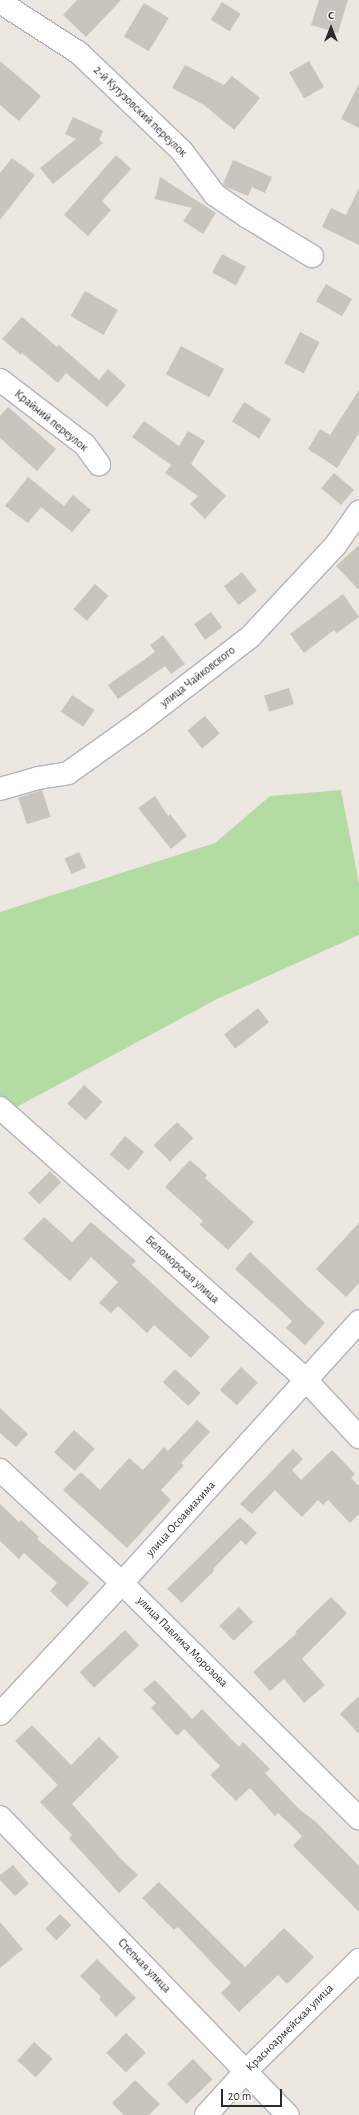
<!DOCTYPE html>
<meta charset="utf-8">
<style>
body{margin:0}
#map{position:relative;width:359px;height:2115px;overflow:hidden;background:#ece7e0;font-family:"Alegreya Sans",sans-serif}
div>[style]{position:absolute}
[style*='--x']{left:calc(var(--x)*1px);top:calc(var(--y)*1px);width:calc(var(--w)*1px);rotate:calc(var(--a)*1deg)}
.green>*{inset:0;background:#b2dca2}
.building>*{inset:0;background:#c8c5be;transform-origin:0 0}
.roads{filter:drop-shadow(1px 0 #b3b5be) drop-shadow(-1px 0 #b3b5be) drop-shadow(0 1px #b3b5be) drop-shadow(0 -1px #b3b5be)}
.minor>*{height:22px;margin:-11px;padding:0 11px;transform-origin:11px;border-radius:11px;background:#fff}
span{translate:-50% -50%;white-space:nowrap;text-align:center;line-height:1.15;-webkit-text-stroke:4px #fff;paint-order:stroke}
.street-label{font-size:12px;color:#2c2c2c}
.north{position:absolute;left:311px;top:8px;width:40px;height:40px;-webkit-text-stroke:3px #fff;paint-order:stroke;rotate:0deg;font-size:11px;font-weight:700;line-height:16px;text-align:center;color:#2c2c2c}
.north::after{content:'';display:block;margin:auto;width:14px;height:18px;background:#2c2c2c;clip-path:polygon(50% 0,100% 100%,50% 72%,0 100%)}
.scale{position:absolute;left:221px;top:2089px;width:61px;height:18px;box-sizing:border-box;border:2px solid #2c2c2c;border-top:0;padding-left:5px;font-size:12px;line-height:14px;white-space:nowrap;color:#2c2c2c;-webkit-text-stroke:3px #fff;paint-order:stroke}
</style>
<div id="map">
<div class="green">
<div style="clip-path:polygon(341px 790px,359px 883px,359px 935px,217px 999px,0 1116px,0 912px,215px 843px,270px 796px)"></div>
</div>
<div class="building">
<div style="clip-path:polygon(77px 0,121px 0,86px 37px,63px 15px)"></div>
<div style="clip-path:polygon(319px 0,348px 0,338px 33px,311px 25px)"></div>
<div style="left:222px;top:2px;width:22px;height:21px;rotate:32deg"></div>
<div style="left:144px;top:3px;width:29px;height:39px;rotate:31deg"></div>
<div style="clip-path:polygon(0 61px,41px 96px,19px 121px,0 105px)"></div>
<div style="left:309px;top:61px;width:30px;height:23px;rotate:60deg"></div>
<div style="clip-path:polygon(185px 65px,224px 85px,232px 76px,260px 98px,234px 130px,204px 105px,172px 88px)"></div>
<div style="clip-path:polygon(359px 84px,359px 128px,341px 119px)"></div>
<div style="clip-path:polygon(73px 117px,103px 131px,99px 140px,103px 143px,53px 184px,40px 168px,76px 139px,65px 134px)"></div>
<div style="clip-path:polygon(116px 155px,131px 169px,102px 201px,111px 210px,88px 236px,64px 215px)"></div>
<div style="clip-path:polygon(12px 158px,35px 175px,0 220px,0 173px)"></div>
<div style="clip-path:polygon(233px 160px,272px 177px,265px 193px,252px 187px,248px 196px,224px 186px,223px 184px)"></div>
<div style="clip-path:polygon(160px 177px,216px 213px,203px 234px,183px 221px,192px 208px,155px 199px)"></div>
<div style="clip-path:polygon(359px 188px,359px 245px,322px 227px,331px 208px,346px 215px)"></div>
<div style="left:222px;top:254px;width:27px;height:21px;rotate:28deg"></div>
<div style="left:326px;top:284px;width:30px;height:20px;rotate:30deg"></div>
<div style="left:85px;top:291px;width:38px;height:29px;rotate:30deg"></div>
<div style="clip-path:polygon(22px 317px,57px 347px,59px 345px,99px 380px,108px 369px,126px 385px,107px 407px,66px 373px,58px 383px,22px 353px,21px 355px,2px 339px)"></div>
<div style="left:300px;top:332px;width:22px;height:35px;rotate:27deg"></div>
<div style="left:181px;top:346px;width:49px;height:32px;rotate:28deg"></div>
<div style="clip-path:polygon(359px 390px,359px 433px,337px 468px,308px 449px,320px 429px,330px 435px)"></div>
<div style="left:244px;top:402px;width:32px;height:23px;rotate:32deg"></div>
<div style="clip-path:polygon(8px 407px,56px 449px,37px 471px,0 438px,0 416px)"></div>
<div style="clip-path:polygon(144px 421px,179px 446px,188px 431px,205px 441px,191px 464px,226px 496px,205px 519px,190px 504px,198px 496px,165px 473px,171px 465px,132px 437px)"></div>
<div style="left:334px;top:473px;width:26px;height:20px;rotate:40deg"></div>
<div style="clip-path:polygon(28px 477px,64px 506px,73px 495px,91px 510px,72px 532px,41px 507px,28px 523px,5px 506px)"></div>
<div style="clip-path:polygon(359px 545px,359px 590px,336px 566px)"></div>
<div style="left:242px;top:572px;width:24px;height:23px;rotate:52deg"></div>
<div style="left:95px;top:584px;width:18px;height:33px;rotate:41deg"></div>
<div style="clip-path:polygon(343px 594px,359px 617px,337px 633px,334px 630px,304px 653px,290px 634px)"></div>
<div style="left:211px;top:612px;width:19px;height:21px;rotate:54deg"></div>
<div style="clip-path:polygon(163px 635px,185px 664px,171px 674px,165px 666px,118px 699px,108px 685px,155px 652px,150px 645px)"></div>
<div style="left:289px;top:688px;width:17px;height:26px;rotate:73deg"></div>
<div style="left:72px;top:695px;width:27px;height:20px;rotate:34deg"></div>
<div style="left:205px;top:716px;width:23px;height:23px;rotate:50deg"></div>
<div style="left:42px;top:790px;width:28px;height:25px;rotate:72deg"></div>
<div style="clip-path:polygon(155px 796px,168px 816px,170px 814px,187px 836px,171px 849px,138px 808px)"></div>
<div style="left:79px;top:852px;width:17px;height:16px;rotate:65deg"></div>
<div style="left:258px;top:1008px;width:18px;height:43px;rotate:52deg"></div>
<div style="left:84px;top:1085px;width:25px;height:25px;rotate:42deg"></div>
<div style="left:177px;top:1122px;width:23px;height:33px;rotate:45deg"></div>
<div style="left:125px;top:1136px;width:25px;height:24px;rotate:40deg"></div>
<div style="clip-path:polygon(190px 1160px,207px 1175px,205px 1178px,254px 1222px,228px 1250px,199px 1224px,203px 1221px,165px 1187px)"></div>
<div style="left:50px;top:1171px;width:16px;height:31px;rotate:45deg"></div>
<div style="clip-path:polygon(44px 1217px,72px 1242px,91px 1222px,136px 1261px,132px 1265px,210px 1337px,191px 1358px,154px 1325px,147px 1333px,118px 1306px,111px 1313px,99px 1303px,118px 1282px,91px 1257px,70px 1281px,23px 1239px)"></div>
<div style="clip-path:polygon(359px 1223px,359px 1283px,346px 1297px,316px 1269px)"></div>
<div style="clip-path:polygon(250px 1252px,325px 1323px,305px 1345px,286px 1328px,292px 1321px,235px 1269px)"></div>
<div style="left:241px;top:1367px;width:23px;height:31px;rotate:43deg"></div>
<div style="left:175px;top:1369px;width:35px;height:18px;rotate:43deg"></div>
<div style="clip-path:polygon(0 1408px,28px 1434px,16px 1447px,0 1433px)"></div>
<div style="clip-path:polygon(197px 1420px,210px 1432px,181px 1463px,184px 1465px,161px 1490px,171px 1500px,127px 1548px,63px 1490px,81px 1472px,100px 1490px,129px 1458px,143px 1470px,164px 1447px,168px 1451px)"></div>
<div style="left:74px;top:1430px;width:28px;height:30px;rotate:42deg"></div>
<div style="clip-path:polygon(293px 1449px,303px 1459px,292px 1470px,301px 1480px,332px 1450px,355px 1474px,351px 1478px,359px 1486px,359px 1514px,350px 1523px,328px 1500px,323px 1505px,318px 1500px,302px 1517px,275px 1490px,252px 1514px,240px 1504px)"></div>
<div style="clip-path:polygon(0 1504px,19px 1522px,21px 1520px,39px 1537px,37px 1539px,89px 1583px,67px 1607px,50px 1591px,57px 1583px,24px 1553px,19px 1559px,0 1541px)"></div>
<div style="clip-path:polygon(240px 1517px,257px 1533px,246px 1545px,241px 1540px,213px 1569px,214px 1571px,182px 1603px,167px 1589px)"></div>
<div style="clip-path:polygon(331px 1597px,347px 1613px,302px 1659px,325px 1685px,304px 1703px,284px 1679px,270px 1691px,253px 1672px,297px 1633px,295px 1632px)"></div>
<div style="left:239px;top:1607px;width:21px;height:27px;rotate:47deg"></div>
<div style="left:125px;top:1630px;width:21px;height:62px;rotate:47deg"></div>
<div style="clip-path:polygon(155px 1680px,192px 1719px,202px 1709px,239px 1747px,243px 1742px,270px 1769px,265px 1773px,299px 1809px,316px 1822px,359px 1866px,359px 1912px,293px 1846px,302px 1836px,278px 1813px,275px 1816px,250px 1788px,236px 1801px,210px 1775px,220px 1766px,184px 1729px,177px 1736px,151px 1708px,156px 1703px,143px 1690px)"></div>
<div style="clip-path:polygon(359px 1696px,359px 1734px,340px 1714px)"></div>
<div style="clip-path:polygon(32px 1725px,71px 1765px,99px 1737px,119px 1757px,72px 1804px,121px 1859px,138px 1875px,119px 1893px,69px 1838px,72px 1835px,40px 1802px,58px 1785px,15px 1741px)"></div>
<div style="clip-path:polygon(13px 1865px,29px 1884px,15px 1896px,0 1880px,0 1875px)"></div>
<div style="clip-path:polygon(159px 1882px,245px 1967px,284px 1928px,314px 1957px,287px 1984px,278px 1975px,239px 2012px,221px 1993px,231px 1983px,178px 1927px,174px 1930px,142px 1898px)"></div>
<div style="left:60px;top:1914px;width:16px;height:21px;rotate:45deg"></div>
<div style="clip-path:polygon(0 1922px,23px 1949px,0 1968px)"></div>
<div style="clip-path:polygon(97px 1959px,136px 1998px,116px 2017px,99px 1999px,101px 1997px,80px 1976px)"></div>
<div style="left:126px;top:2033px;width:28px;height:28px;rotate:45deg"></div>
<div style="left:34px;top:2042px;width:25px;height:25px;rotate:42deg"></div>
<div style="left:193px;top:2059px;width:28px;height:36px;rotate:46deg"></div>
<div style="clip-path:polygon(135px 2080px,160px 2104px,149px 2115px,124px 2115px,112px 2103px)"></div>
</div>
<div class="roads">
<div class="minor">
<div style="--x:0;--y:2;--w:94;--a:32.8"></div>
<div style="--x:79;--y:53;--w:141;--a:43.6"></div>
<div style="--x:181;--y:150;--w:56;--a:52.9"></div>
<div style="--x:215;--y:195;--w:40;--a:34"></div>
<div style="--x:248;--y:217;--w:75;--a:31.4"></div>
<div style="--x:0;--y:380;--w:107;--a:37.4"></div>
<div style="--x:85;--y:445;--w:24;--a:54"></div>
<div style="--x:0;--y:789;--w:40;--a:-16"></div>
<div style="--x:38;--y:778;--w:30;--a:-9"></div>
<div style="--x:68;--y:773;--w:90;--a:-35.5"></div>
<div style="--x:141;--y:721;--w:138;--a:-37.6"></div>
<div style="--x:250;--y:637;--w:125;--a:-47"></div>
<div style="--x:335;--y:546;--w:42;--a:-54.8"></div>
<div style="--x:0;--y:1108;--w:409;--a:41.6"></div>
<div style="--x:306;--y:1380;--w:78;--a:47.1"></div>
<div style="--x:0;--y:1470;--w:166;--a:42.8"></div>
<div style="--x:122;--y:1583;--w:334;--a:44.8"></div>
<div style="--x:0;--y:1714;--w:179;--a:-47"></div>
<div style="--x:122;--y:1583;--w:353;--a:-47.8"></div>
<div style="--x:0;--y:1817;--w:414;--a:46"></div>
<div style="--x:206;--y:2115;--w:58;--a:-47.8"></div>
<div style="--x:245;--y:2072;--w:160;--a:-44.5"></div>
</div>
</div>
<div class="street-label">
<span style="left:140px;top:112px;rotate:44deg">2-й Кутузовский переулок</span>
<span style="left:51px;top:421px;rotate:39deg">Крайний переулок</span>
<span style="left:198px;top:677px;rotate:-38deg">улица Чайковского</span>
<span style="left:182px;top:1270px;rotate:42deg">Беломорская улица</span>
<span style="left:181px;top:1519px;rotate:-48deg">улица Осоавиахима</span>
<span style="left:182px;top:1642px;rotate:45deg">улица Павлика Морозова</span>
<span style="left:144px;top:1966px;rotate:46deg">Степная улица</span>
<span style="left:290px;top:2028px;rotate:-45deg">Красноармейская улица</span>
</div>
<div class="north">С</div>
<div class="scale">20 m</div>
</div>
